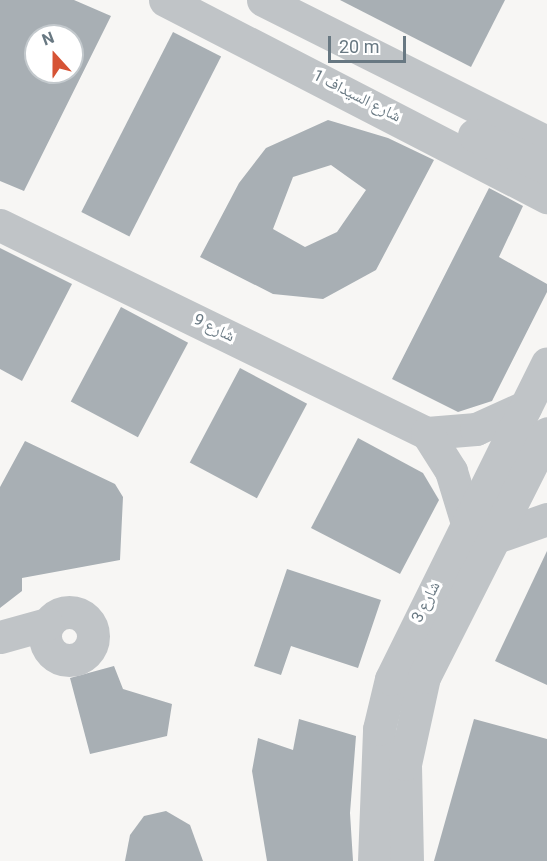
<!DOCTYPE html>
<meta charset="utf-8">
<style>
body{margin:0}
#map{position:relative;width:547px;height:861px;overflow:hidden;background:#f7f6f4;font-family:Roboto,"Noto Naskh Arabic",sans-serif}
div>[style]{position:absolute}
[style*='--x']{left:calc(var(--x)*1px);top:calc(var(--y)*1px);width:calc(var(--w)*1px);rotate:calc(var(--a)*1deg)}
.building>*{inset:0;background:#a8afb4;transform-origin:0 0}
.minor>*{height:33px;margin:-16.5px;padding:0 16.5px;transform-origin:16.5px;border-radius:16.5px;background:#c0c4c7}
.minor>.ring{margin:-16.5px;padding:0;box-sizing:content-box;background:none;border:33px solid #c0c4c7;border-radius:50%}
span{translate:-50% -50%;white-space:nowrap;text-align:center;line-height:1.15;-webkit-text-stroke:6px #fff;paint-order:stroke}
.street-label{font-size:16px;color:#687882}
.north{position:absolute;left:24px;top:24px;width:60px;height:60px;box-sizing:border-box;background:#fff;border:2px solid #c3c9cd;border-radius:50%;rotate:339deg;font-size:16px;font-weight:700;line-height:24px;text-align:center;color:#687882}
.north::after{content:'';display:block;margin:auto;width:21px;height:27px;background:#d65335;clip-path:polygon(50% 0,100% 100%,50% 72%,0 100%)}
.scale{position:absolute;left:328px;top:36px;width:78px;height:27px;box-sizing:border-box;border:3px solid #687882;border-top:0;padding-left:8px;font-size:18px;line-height:21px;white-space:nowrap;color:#687882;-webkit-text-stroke:4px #fff;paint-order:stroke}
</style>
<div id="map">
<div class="building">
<div style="clip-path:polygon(evenodd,0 0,74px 0,111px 16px,24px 191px,0 181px,0 0,36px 36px,72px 36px,72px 72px,36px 72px,36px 36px)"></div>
<div style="clip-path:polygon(340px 0,505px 0,471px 67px)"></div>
<div style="left:173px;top:32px;width:54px;height:202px;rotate:27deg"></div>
<div style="clip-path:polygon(evenodd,328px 120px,388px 138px,434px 160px,376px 270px,323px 299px,273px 294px,200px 257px,239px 183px,266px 148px,328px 120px,331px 165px,366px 190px,337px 232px,305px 247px,273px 229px,293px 177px,331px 165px)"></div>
<div style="clip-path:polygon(489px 188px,523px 206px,499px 257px,547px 284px,547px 292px,492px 401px,458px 412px,392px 379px)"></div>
<div style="clip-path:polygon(0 248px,72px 284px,22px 381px,0 369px)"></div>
<div style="left:121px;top:307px;width:76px;height:107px;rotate:28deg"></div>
<div style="left:240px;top:368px;width:76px;height:107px;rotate:28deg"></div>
<div style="clip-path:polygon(358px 438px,423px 473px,439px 500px,400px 574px,311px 528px)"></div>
<div style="clip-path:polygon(25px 441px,115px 484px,123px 497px,120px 560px,22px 578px,22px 591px,0 608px,0 487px)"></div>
<div style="clip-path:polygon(547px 551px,547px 685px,495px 661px)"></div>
<div style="clip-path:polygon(287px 569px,381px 600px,358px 668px,291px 646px,281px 675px,254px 666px)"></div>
<div style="clip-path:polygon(114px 666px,123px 689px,172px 704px,167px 736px,90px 754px,70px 678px)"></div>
<div style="clip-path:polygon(299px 719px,356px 736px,350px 813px,353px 861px,267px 861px,252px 771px,258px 738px,293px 750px)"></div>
<div style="clip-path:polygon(474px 719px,547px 739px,547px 861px,434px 861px)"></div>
<div style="clip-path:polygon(166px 811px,190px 825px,203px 861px,125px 861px,130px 835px,144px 816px)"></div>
</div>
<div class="minor">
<div style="--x:165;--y:0;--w:430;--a:27.3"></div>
<div style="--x:263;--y:0;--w:318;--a:26.6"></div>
<div style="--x:474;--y:135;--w:80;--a:24.3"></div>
<div style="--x:0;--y:225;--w:475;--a:26"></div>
<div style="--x:427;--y:433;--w:49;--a:-4.7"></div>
<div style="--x:476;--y:429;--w:54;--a:-24.2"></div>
<div style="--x:427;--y:433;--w:45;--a:57.7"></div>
<div style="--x:451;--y:471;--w:51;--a:73"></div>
<div style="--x:493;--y:538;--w:57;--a:-19.4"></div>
<div class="ring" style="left:45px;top:612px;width:15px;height:15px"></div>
<div style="--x:0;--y:637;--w:49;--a:-15.5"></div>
<div style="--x:374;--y:861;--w:132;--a:-87.8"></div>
<div style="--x:379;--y:729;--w:51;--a:-76.5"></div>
<div style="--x:391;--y:679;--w:352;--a:-63.7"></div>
<div style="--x:407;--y:861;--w:97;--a:-91.2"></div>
<div style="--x:405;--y:764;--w:89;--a:-77.7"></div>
<div style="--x:424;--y:677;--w:273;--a:-63.2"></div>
</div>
<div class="street-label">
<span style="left:357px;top:96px;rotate:27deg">شارع السيداف 1</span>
<span style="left:214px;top:328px;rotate:26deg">شارع 9</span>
<span style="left:426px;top:602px;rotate:-63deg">شارع 3</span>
</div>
<div class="north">N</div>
<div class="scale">20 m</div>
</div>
